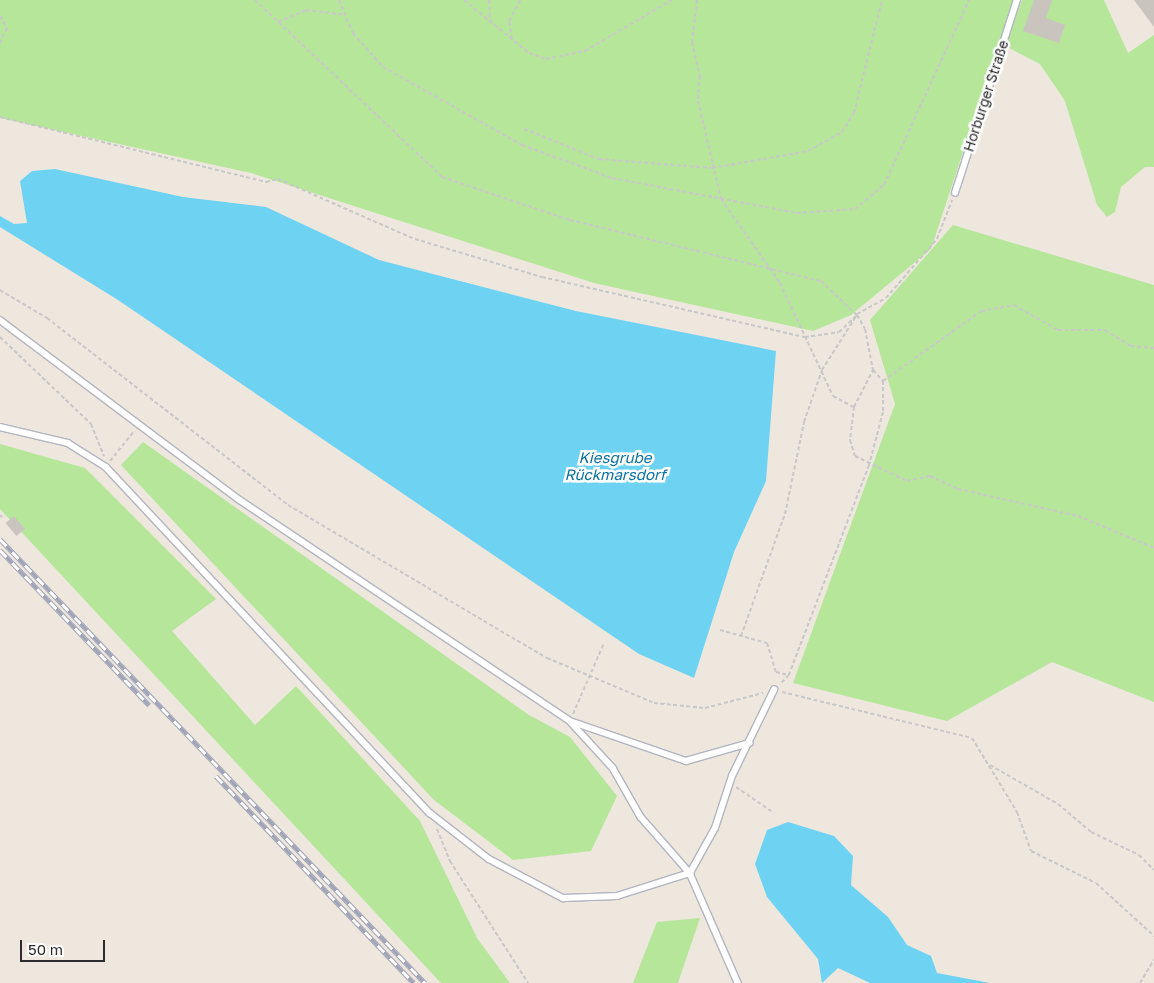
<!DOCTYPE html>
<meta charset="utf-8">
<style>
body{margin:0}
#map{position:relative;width:1154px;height:983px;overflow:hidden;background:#eee7de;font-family:"Golos Text",sans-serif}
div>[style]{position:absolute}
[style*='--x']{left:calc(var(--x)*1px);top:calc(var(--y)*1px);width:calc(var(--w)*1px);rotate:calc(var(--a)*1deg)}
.green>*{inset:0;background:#b5e699}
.water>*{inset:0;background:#6ed3f3}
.building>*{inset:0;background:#c9c4bd;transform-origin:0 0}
.path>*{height:2px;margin-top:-1px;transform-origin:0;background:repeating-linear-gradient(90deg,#c8c8c8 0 4px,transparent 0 6.5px)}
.roads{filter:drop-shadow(1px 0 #b2b5c0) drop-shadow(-1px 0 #b2b5c0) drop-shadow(0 1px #b2b5c0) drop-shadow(0 -1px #b2b5c0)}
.service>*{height:5.5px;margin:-2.75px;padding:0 2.75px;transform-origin:2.75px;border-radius:2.75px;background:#fff}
.rail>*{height:5px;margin-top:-2.5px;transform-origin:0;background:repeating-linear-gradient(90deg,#fff 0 9px,#a0a4b7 0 18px);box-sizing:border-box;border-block:1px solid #a0a4b7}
span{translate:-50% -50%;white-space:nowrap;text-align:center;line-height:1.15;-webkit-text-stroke:5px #fff;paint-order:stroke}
.street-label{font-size:14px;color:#2c2c2c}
.water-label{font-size:15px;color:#0971a3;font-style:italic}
.scale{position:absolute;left:20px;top:940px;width:85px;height:22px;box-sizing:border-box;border:2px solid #2c2c2c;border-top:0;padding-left:6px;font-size:15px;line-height:18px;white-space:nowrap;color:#2c2c2c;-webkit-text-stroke:4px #fff;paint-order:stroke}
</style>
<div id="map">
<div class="green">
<div style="clip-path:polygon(0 0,1013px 0,931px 249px,851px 315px,813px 331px,594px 283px,251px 173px,0 118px)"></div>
<div style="clip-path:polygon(1022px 0,1104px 0,1128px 53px,1154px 35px,1154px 167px,1145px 167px,1121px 187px,1115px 212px,1107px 217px,1097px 205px,1065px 101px,1040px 64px,1005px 46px)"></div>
<div style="clip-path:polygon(953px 225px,1154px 285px,1154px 702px,1052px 662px,947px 721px,793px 683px,895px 404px,870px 320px)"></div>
<div style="clip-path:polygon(143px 442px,529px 715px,570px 737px,617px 796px,591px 851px,513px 860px,434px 800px,121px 465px)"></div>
<div style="clip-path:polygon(0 444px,85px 468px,216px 599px,172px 631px,255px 725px,296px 686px,420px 821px,477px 938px,510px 983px,441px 983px,0 509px)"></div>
<div style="clip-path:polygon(700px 918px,678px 983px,633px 983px,657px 922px)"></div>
</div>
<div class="water">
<div style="clip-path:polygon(55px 169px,183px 197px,266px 207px,379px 260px,576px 311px,776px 351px,766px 481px,734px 552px,694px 678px,639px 654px,118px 300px,0 227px,0 216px,14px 224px,27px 223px,20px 181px,32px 171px)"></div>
<div style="clip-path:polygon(788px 822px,834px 836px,853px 856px,851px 885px,888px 917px,907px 945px,931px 956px,937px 973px,990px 983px,870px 983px,838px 968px,822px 983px,818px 959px,767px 897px,755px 864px,767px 830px)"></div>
</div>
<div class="building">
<div style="clip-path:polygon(1034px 0,1052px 0,1046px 18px,1065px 25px,1059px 43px,1023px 31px)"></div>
<div style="clip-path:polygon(1134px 0,1154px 0,1154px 27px)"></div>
<div style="left:14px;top:516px;width:17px;height:11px;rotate:50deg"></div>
</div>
<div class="path">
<div style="--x:255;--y:0;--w:257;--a:43.4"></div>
<div style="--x:442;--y:177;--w:135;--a:18.6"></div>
<div style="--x:570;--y:220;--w:258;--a:13.7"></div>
<div style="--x:821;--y:281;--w:50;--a:43.4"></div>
<div style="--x:857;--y:315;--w:16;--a:60"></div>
<div style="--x:865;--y:329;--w:42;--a:79"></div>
<div style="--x:873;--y:370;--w:15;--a:48"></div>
<div style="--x:883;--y:381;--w:31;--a:90"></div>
<div style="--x:883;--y:412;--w:55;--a:104.8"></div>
<div style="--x:869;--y:465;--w:225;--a:110.9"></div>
<div style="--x:789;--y:675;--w:13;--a:135"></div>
<div style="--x:339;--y:0;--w:36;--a:67"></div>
<div style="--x:353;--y:33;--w:45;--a:48.6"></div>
<div style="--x:383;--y:67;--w:159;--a:29.3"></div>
<div style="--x:522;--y:145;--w:96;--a:20.1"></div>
<div style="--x:612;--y:178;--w:188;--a:10.7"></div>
<div style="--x:797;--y:213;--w:58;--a:-3.9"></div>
<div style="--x:855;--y:209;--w:38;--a:-40"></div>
<div style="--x:884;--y:185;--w:204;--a:-65.3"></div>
<div style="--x:464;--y:0;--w:84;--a:39.2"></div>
<div style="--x:529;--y:53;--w:18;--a:19"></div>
<div style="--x:546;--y:59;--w:40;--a:-12"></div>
<div style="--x:585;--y:51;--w:101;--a:-30.4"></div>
<div style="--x:489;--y:0;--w:22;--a:87"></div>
<div style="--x:697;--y:0;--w:42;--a:96.8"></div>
<div style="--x:692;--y:42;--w:35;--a:77"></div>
<div style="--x:700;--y:76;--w:25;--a:95"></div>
<div style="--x:698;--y:101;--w:101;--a:76.8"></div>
<div style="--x:721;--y:199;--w:103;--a:54.9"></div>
<div style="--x:780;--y:283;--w:125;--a:64.9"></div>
<div style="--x:833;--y:396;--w:24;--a:28"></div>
<div style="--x:854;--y:407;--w:33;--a:97"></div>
<div style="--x:850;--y:440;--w:17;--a:73"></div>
<div style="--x:855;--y:456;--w:58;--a:25.7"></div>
<div style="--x:907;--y:481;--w:24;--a:-12"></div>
<div style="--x:930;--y:476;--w:31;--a:25"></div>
<div style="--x:958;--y:489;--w:123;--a:12.7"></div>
<div style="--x:1078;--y:516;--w:82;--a:22.8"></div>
<div style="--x:0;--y:16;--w:14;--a:60"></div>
<div style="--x:7;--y:28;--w:17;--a:115"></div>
<div style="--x:278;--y:22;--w:30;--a:-23"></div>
<div style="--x:306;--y:10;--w:39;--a:7"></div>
<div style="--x:512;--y:39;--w:18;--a:-99"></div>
<div style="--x:509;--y:21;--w:24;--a:-62"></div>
<div style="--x:0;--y:117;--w:274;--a:13.7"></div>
<div style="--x:266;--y:182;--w:12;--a:-14"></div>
<div style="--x:278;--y:179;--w:150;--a:23.7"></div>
<div style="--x:415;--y:239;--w:133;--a:16.7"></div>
<div style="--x:542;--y:277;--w:270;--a:12.9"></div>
<div style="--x:805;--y:337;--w:34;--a:-8"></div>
<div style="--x:839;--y:332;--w:25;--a:-43"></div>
<div style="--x:524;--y:129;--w:81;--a:21.8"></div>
<div style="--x:599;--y:159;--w:113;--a:4.6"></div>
<div style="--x:712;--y:168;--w:97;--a:-10"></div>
<div style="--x:808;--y:151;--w:39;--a:-29"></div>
<div style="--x:842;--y:132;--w:22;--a:-58"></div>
<div style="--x:854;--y:113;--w:116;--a:-76.1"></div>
<div style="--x:0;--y:290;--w:55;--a:30.8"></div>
<div style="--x:47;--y:318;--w:305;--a:37.8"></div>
<div style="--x:288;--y:505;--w:301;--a:30.6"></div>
<div style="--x:547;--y:658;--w:116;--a:22.8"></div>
<div style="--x:654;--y:703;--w:51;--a:5.6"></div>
<div style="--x:705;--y:708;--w:60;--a:-14.5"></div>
<div style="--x:857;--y:314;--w:33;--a:-29"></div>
<div style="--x:886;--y:298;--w:78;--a:-49.2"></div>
<div style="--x:937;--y:239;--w:42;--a:-69"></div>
<div style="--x:0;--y:337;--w:126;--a:43.7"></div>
<div style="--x:91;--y:424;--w:35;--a:68"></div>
<div style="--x:883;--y:381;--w:120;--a:-35.5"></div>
<div style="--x:981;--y:311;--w:34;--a:-10"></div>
<div style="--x:1014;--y:305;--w:51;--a:29.6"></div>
<div style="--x:1058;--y:330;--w:47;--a:0"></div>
<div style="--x:1105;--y:330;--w:31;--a:32"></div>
<div style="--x:1131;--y:346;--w:23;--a:5"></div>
<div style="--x:854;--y:407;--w:42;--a:-62.8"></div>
<div style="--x:110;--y:461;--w:38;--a:-51"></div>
<div style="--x:0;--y:515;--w:3;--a:45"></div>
<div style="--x:720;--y:630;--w:49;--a:15.5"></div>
<div style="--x:767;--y:643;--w:30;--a:73"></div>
<div style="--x:776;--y:672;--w:13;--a:13"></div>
<div style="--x:741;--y:636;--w:130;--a:-70.2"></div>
<div style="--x:785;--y:514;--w:94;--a:-78.3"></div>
<div style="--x:804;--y:422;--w:55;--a:-70.9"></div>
<div style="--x:822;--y:370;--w:62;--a:-57.6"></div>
<div style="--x:782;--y:692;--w:195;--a:13.6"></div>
<div style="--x:972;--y:738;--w:87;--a:58.7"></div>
<div style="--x:1017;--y:812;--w:41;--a:70.3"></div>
<div style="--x:1031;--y:851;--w:72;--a:26.2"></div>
<div style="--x:1096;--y:883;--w:79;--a:42.4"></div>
<div style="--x:573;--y:714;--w:77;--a:-66.4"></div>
<div style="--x:990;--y:765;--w:78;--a:29.8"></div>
<div style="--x:1058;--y:804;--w:43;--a:40.3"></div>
<div style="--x:1091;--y:832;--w:53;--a:25.6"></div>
<div style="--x:1139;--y:855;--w:21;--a:45"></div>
<div style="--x:736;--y:787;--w:46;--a:34.4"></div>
<div style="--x:437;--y:829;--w:35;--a:68"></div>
<div style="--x:450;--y:861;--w:145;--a:57.4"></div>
<div style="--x:1140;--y:983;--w:27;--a:-59"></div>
</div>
<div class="roads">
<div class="service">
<div style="--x:955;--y:193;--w:203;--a:-72.2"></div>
<div style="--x:0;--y:320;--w:300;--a:36.9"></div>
<div style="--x:240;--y:500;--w:397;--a:33.8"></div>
<div style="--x:570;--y:721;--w:64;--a:47.5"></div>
<div style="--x:613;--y:768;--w:56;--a:60.3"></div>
<div style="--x:641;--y:817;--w:74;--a:48.8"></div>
<div style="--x:690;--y:873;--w:120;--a:66.4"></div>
<div style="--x:0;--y:427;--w:70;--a:13.2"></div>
<div style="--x:68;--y:443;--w:45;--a:32.3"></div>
<div style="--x:106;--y:467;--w:474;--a:46.9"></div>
<div style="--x:430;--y:813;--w:75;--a:37.9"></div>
<div style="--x:489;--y:859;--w:84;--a:27.8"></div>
<div style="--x:563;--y:898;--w:54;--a:-2.1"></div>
<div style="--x:617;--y:896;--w:77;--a:-17.5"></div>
<div style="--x:690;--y:873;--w:51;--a:-60.9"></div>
<div style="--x:715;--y:828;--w:55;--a:-71.9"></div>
<div style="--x:732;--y:776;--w:96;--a:-64"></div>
<div style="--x:573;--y:722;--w:120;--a:19"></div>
<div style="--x:686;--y:761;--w:66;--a:-15.9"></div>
</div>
</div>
<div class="rail">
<div style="--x:0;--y:539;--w:615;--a:46.25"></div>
<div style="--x:0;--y:550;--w:215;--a:46.1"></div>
<div style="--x:216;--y:776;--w:286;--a:46.3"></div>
</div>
<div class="street-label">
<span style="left:986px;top:96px;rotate:-72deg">Horburger Straße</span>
</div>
<div class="water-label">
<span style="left:615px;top:466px">Kiesgrube<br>Rückmarsdorf</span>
</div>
<div class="scale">50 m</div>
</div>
